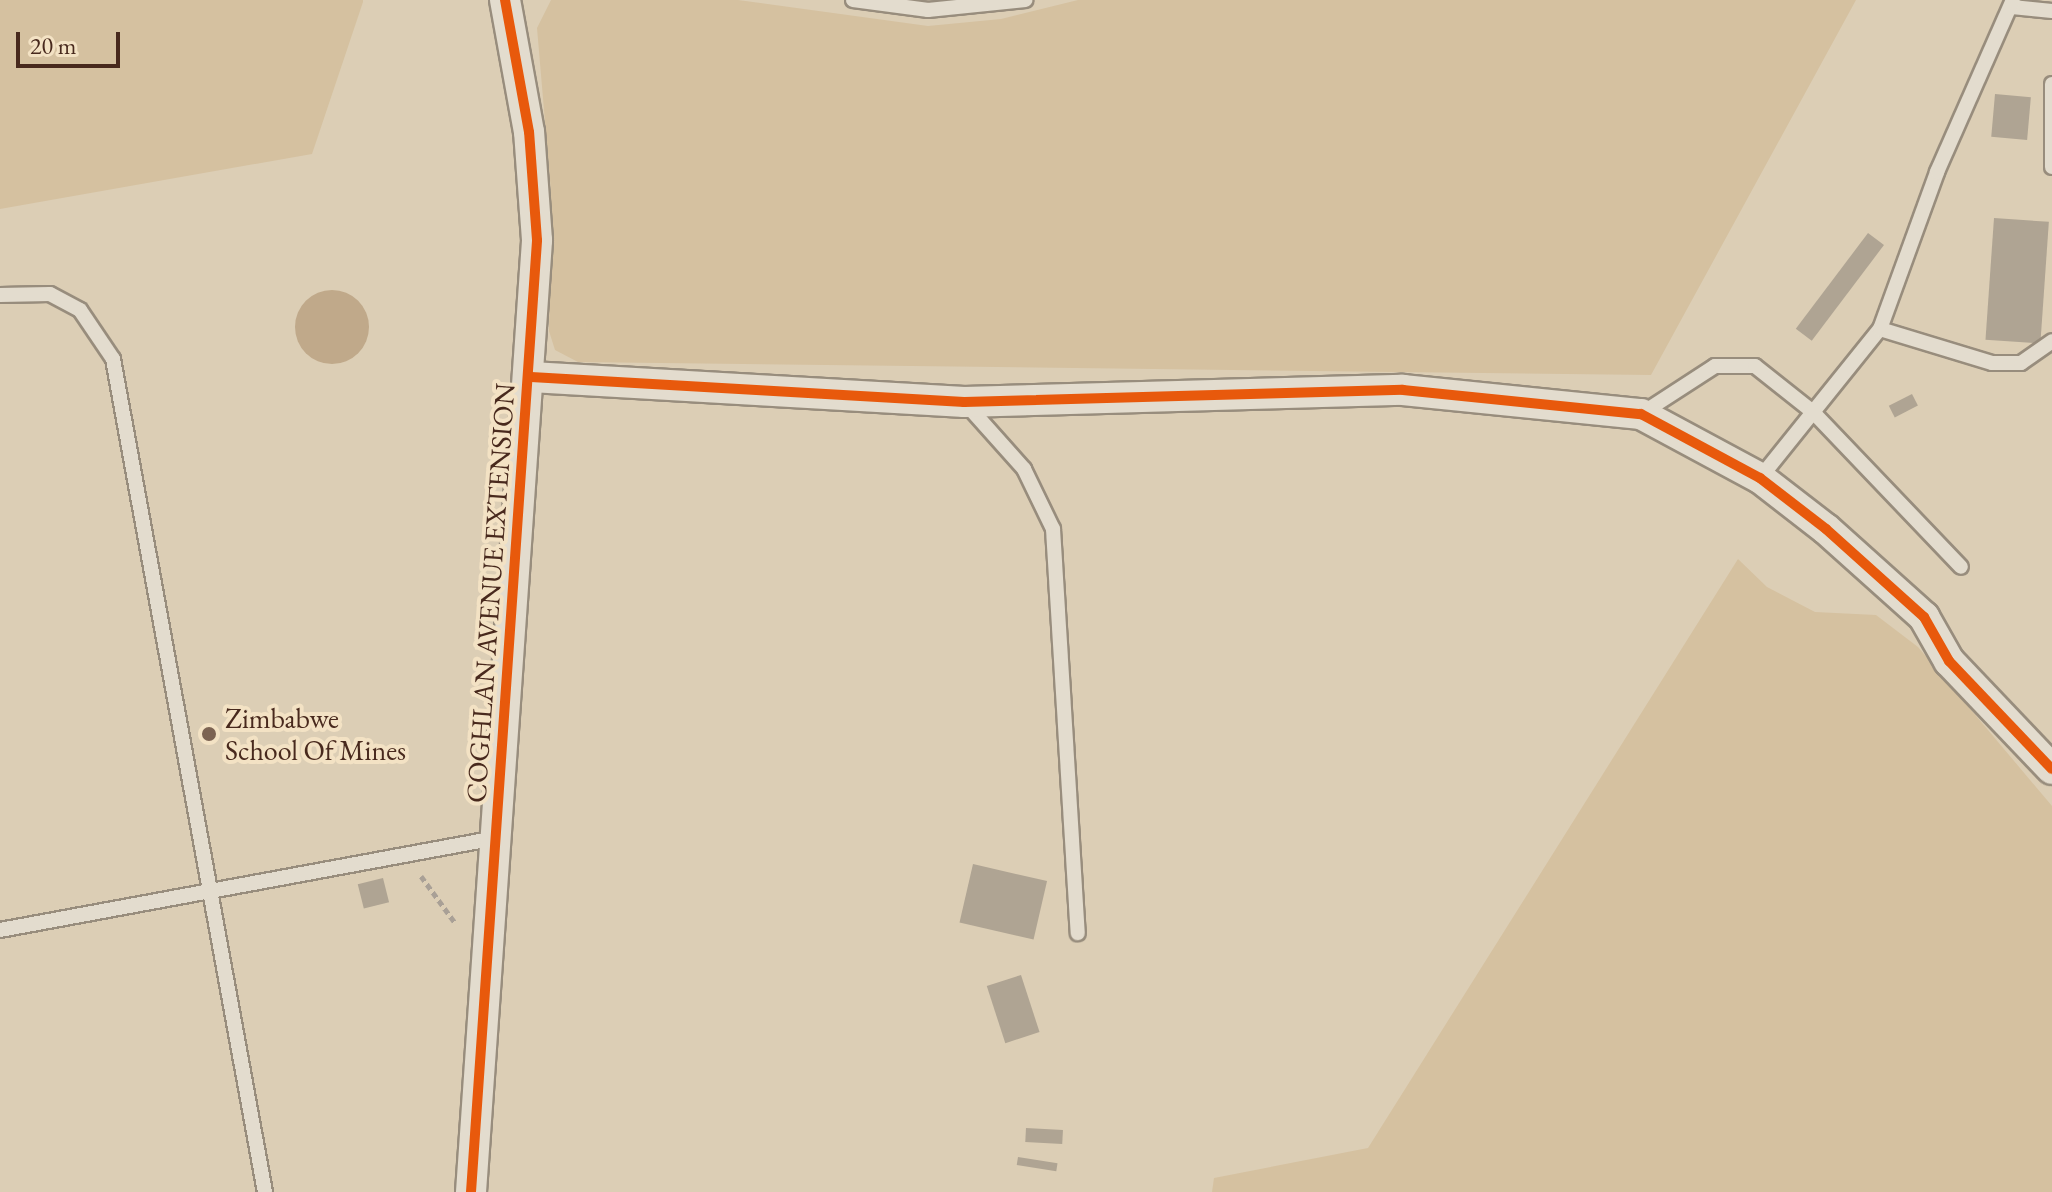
<!DOCTYPE html>
<style>
body{margin:0}
#map{position:relative;width:2052px;height:1192px;overflow:hidden;background:#dcceb5;font-family:"EB Garamond",serif}
div>[style]{position:absolute}
[style*='--x']{left:calc(var(--x)*1px);top:calc(var(--y)*1px);width:calc(var(--w)*1px);rotate:calc(var(--a)*1deg)}
.green>*{inset:0;background:#d5c1a0}
.water>*{inset:0;background:#c0a98a}
.round{border-radius:50%}
.building>*{inset:0;background:#afa493;transform-origin:0 0}
.path>*{height:5px;margin-top:-2.5px;transform-origin:0;background:repeating-linear-gradient(90deg,#a9a096 0 6px,transparent 0 10px)}
.roads{filter:drop-shadow(2px 0 #988d7d) drop-shadow(-2px 0 #988d7d) drop-shadow(0 2px #988d7d) drop-shadow(0 -2px #988d7d)}
.service>*{height:14px;margin:-7px;padding:0 7px;transform-origin:7px;border-radius:7px;background:#e3dcce}
.minor>*{height:30px;margin:-15px;padding:0 15px;transform-origin:15px;border-radius:15px;background:#e3dcce}
.cycleway>*{height:10px;margin:-5px;padding:0 5px;transform-origin:5px;border-radius:5px;background:#e8590c}
.dots>*{width:22px;height:22px;translate:-50% -50%;box-sizing:border-box;border:4px solid #f3e2c4;border-radius:50%}
span{translate:-50% -50%;white-space:nowrap;text-align:center;line-height:1.15;-webkit-text-stroke:8px #f3e2c4;paint-order:stroke}
.street-label{font-size:28px;color:#48291d}
.poi-label{font-size:28px;color:#48291d}
.left{translate:0 -50%;text-align:left}
.scale{position:absolute;left:16px;top:32px;width:104px;height:36px;box-sizing:border-box;border:4px solid #48291d;border-top:0;padding-left:10px;font-size:24px;line-height:28px;white-space:nowrap;color:#48291d;-webkit-text-stroke:6px #f3e2c4;paint-order:stroke}
</style>
<div id="map">
<div class="green">
<div style="clip-path:polygon(0 0,363px 0,363px 2px,312px 154px,0 209px)"></div>
<div style="clip-path:polygon(551px 0,738px 0,928px 26px,1001px 19px,1078px 0,1856px 0,1651px 375px,578px 362px,555px 350px,549px 331px,551px 192px,537px 28px)"></div>
<div style="clip-path:polygon(1738px 559px,1767px 587px,1815px 612px,1876px 615px,1918px 647px,2052px 806px,2052px 1192px,1212px 1192px,1214px 1178px,1368px 1148px)"></div>
</div>
<div class="water">
<div class="round" style="left:295px;top:290px;width:74px;height:74px"></div>
</div>
<div class="building">
<div style="left:1995px;top:94px;width:36px;height:43px;rotate:5deg"></div>
<div style="left:1994px;top:218px;width:55px;height:122px;rotate:4deg"></div>
<div style="left:1868px;top:233px;width:20px;height:120px;rotate:37deg"></div>
<div style="left:1912px;top:394px;width:13px;height:26px;rotate:63deg"></div>
<div style="left:973px;top:864px;width:76px;height:60px;rotate:13deg"></div>
<div style="left:383px;top:878px;width:25px;height:26px;rotate:76deg"></div>
<div style="left:1021px;top:975px;width:60px;height:36px;rotate:72deg"></div>
<div style="left:1026px;top:1128px;width:37px;height:14px;rotate:3deg"></div>
<div style="left:1018px;top:1157px;width:40px;height:8px;rotate:9deg"></div>
</div>
<div class="path">
<div style="--x:421;--y:876;--w:59;--a:53.9"></div>
</div>
<div class="roads">
<div class="service">
<div style="--x:853;--y:0;--w:76;--a:7.6"></div>
<div style="--x:928;--y:10;--w:98;--a:-5.9"></div>
<div style="--x:2012;--y:7;--w:40;--a:5.7"></div>
<div style="--x:2052;--y:84;--w:83;--a:90"></div>
<div style="--x:0;--y:295;--w:50;--a:-1.1"></div>
<div style="--x:50;--y:294;--w:34;--a:28"></div>
<div style="--x:80;--y:310;--w:59;--a:56"></div>
<div style="--x:113;--y:359;--w:847;--a:79.66"></div>
<div style="--x:1880;--y:329;--w:117;--a:16.9"></div>
<div style="--x:1992;--y:363;--w:29;--a:0"></div>
<div style="--x:2021;--y:363;--w:38;--a:-35"></div>
<div style="--x:967;--y:405;--w:86;--a:48.3"></div>
<div style="--x:1024;--y:469;--w:67;--a:64.2"></div>
<div style="--x:1053;--y:529;--w:405;--a:86.5"></div>
<div style="--x:1641;--y:414;--w:88;--a:-33"></div>
<div style="--x:1715;--y:366;--w:40;--a:0"></div>
<div style="--x:1755;--y:366;--w:74;--a:38.4"></div>
<div style="--x:1813;--y:412;--w:214;--a:46.3"></div>
<div style="--x:1760;--y:478;--w:191;--a:-51.2"></div>
<div style="--x:1880;--y:329;--w:167;--a:-70"></div>
<div style="--x:1937;--y:172;--w:188;--a:-66.2"></div>
<div style="--x:0;--y:930;--w:504;--a:-10.51"></div>
</div>
<div class="minor">
<div style="--x:531;--y:377;--w:434;--a:3.3"></div>
<div style="--x:964;--y:402;--w:439;--a:-1.6"></div>
<div style="--x:1403;--y:390;--w:239;--a:5.8"></div>
<div style="--x:1641;--y:414;--w:135;--a:28.3"></div>
<div style="--x:1760;--y:478;--w:83;--a:37.7"></div>
<div style="--x:1826;--y:529;--w:132;--a:41.9"></div>
<div style="--x:1924;--y:617;--w:51;--a:60.4"></div>
<div style="--x:1949;--y:661;--w:149;--a:46.4"></div>
<div style="--x:471;--y:1192;--w:954;--a:-86.03"></div>
<div style="--x:537;--y:240;--w:108;--a:-94.2"></div>
<div style="--x:529;--y:132;--w:134;--a:-100.3"></div>
</div>
</div>
<div class="cycleway">
<div style="--x:531;--y:377;--w:434;--a:3.3"></div>
<div style="--x:964;--y:402;--w:439;--a:-1.6"></div>
<div style="--x:1403;--y:390;--w:239;--a:5.8"></div>
<div style="--x:1641;--y:414;--w:135;--a:28.3"></div>
<div style="--x:1760;--y:478;--w:83;--a:37.7"></div>
<div style="--x:1826;--y:529;--w:132;--a:41.9"></div>
<div style="--x:1924;--y:617;--w:51;--a:60.4"></div>
<div style="--x:1949;--y:661;--w:149;--a:46.4"></div>
<div style="--x:471;--y:1192;--w:954;--a:-86.03"></div>
<div style="--x:537;--y:240;--w:108;--a:-94.2"></div>
<div style="--x:529;--y:132;--w:134;--a:-100.3"></div>
</div>
<div class="dots">
<div style="left:209px;top:734px;background:#7c6352"></div>
</div>
<div class="street-label">
<span style="left:490px;top:593px;rotate:-86deg">COGHLAN AVENUE EXTENSION</span>
</div>
<div class="poi-label">
<span class="left" style="left:225px;top:734px">Zimbabwe<br>School Of Mines</span>
</div>
<div class="scale">20 m</div>
</div>
